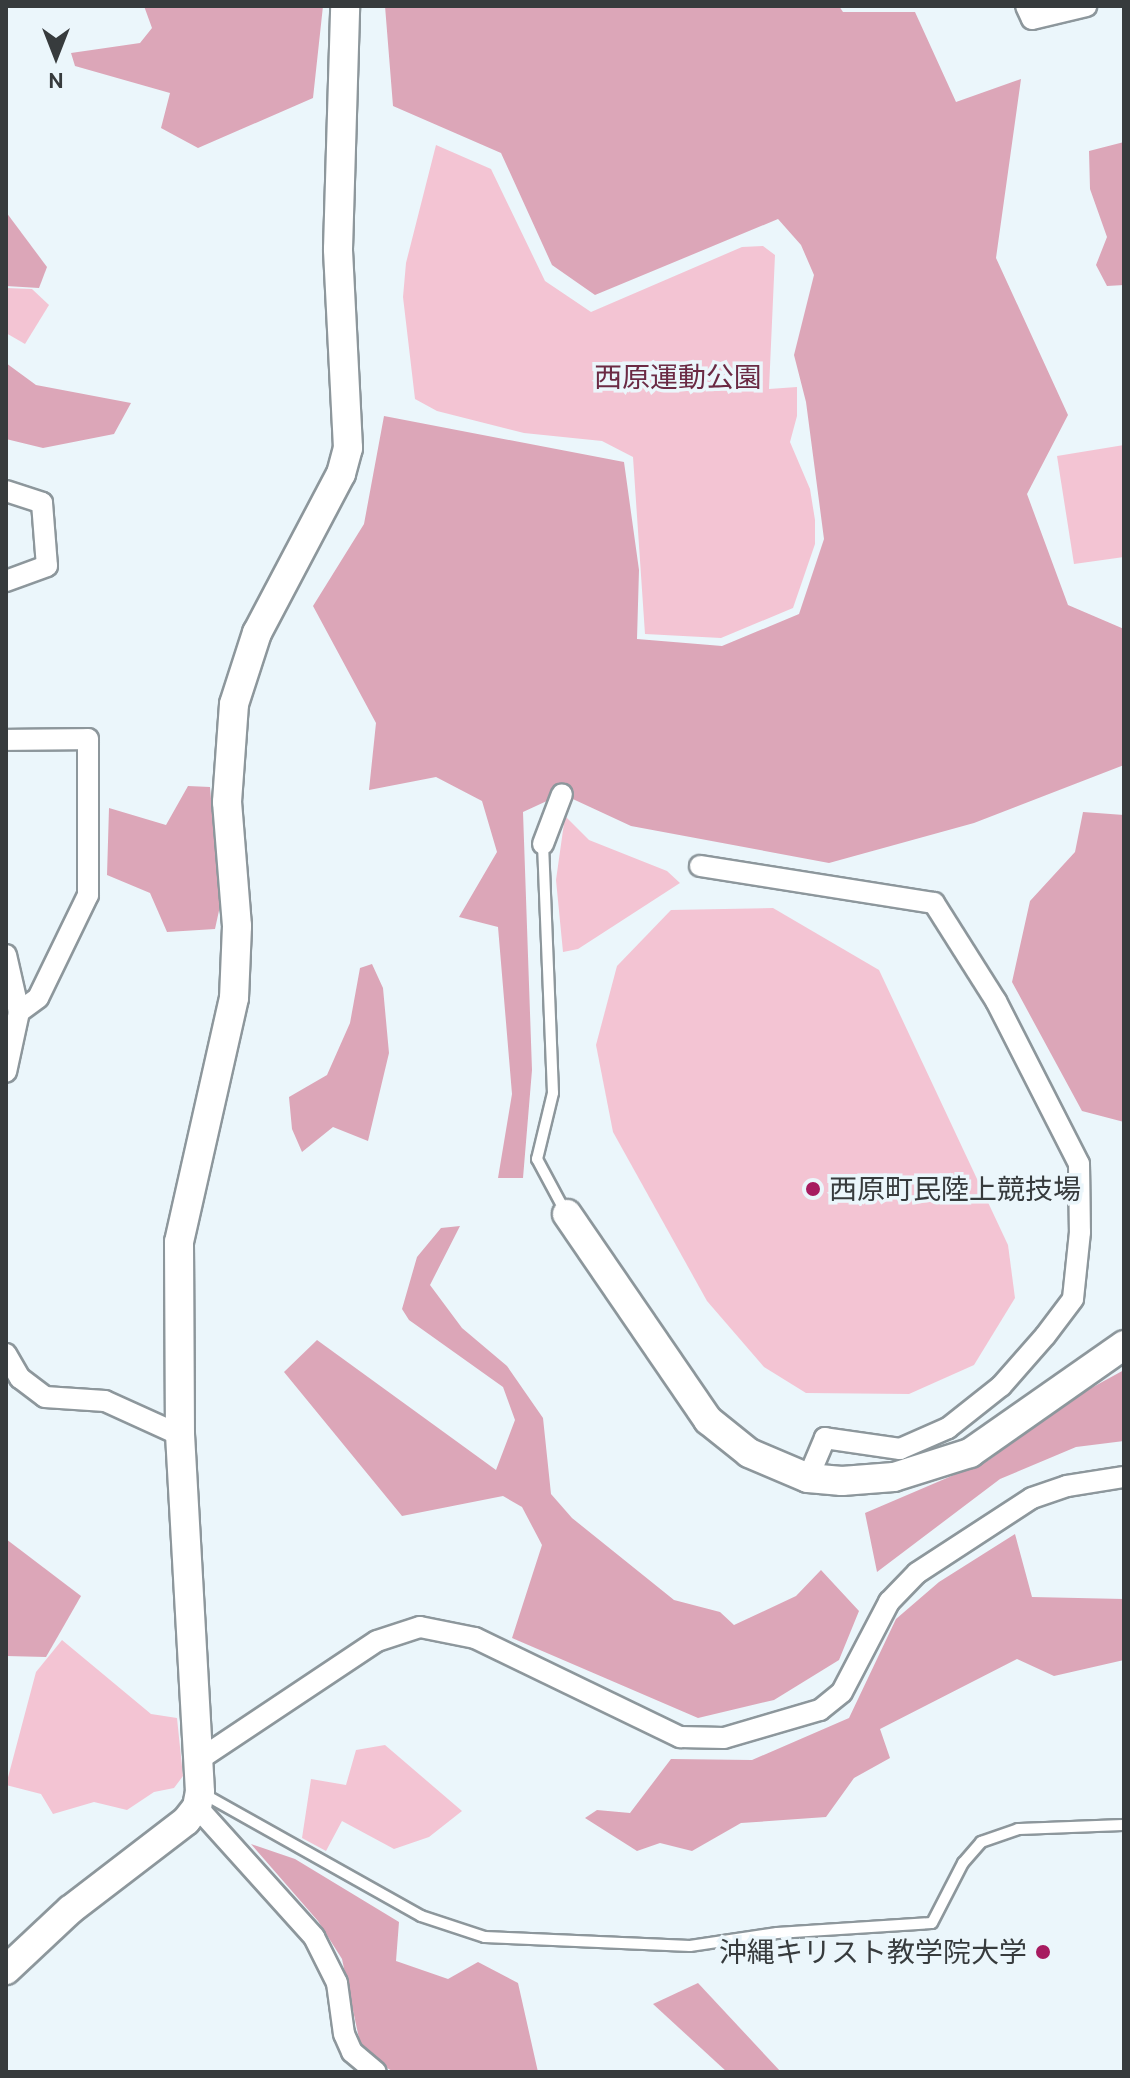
<!DOCTYPE html>
<meta charset="utf-8">
<style>
body{margin:0}
#map{position:relative;width:1130px;height:2078px;overflow:hidden;background:#ebf6fb;font-family:Cabin,"Noto Sans JP",sans-serif}
div>[style]{position:absolute}
[style*='--x']{left:calc(var(--x)*1px);top:calc(var(--y)*1px);width:calc(var(--w)*1px);rotate:calc(var(--a)*1deg)}
.green>*{inset:0;background:#f3c4d3}
.forest>*{inset:0;background:#dca6b8}
.roads{filter:drop-shadow(2px 0 #8d979c) drop-shadow(-2px 0 #8d979c) drop-shadow(0 2px #8d979c) drop-shadow(0 -2px #8d979c)}
.lane>*{height:10px;margin:-5px;padding:0 5px;transform-origin:5px;border-radius:5px;background:#fff}
.street>*{height:20px;margin:-10px;padding:0 10px;transform-origin:10px;border-radius:10px;background:#fff}
.secondary>*{height:28px;margin:-14px;padding:0 14px;transform-origin:14px;border-radius:14px;background:#fff}
.dots>*{width:22px;height:22px;translate:-50% -50%;box-sizing:border-box;border:4px solid #ebf6fb;border-radius:50%}
span{translate:-50% -50%;white-space:nowrap;text-align:center;line-height:1.15;-webkit-text-stroke:7px #ebf6fb;paint-order:stroke}
.park-label{font-size:28px;color:#6b2a44}
.poi-label{font-size:28px;color:#373b3d}
.left{translate:0 -50%;text-align:left}
.right{translate:-100% -50%;text-align:right}
.frame{position:absolute;inset:0;border:8px solid #373b3d;pointer-events:none}
.north{position:absolute;left:16px;top:16px;width:80px;height:80px;-webkit-text-stroke:6px #ebf6fb;paint-order:stroke;rotate:180deg;font-size:22px;font-weight:700;line-height:32px;text-align:center;color:#373b3d}
.north::after{content:'';display:block;margin:auto;width:28px;height:36px;background:#373b3d;clip-path:polygon(50% 0,100% 100%,50% 72%,0 100%)}
</style>
<div id="map">
<div class="green">
<div style="clip-path:polygon(436px 145px,491px 169px,545px 281px,591px 312px,742px 247px,763px 246px,775px 255px,769px 389px,797px 387px,797px 416px,790px 442px,810px 489px,815px 520px,815px 544px,793px 608px,721px 638px,645px 634px,633px 457px,602px 441px,524px 433px,437px 411px,415px 399px,403px 297px,406px 263px)"></div>
<div style="clip-path:polygon(6px 288px,32px 289px,49px 305px,25px 344px,6px 333px)"></div>
<div style="clip-path:polygon(1124px 445px,1124px 557px,1074px 564px,1057px 456px)"></div>
<div style="clip-path:polygon(565px 816px,589px 840px,667px 871px,680px 883px,578px 949px,563px 952px,556px 880px)"></div>
<div style="clip-path:polygon(773px 908px,879px 970px,1008px 1245px,1015px 1298px,974px 1365px,909px 1394px,806px 1393px,764px 1367px,707px 1301px,613px 1132px,596px 1045px,617px 966px,671px 910px)"></div>
<div style="clip-path:polygon(62px 1640px,151px 1714px,177px 1718px,183px 1776px,174px 1788px,154px 1792px,127px 1810px,94px 1802px,53px 1814px,41px 1794px,6px 1785px,36px 1672px)"></div>
<div style="clip-path:polygon(385px 1745px,462px 1811px,429px 1837px,394px 1849px,342px 1821px,326px 1851px,302px 1838px,311px 1779px,346px 1785px,356px 1750px)"></div>
</div>
<div class="forest">
<div style="clip-path:polygon(144px 6px,323px 6px,313px 98px,198px 148px,161px 128px,170px 93px,75px 66px,71px 53px,140px 43px,152px 28px)"></div>
<div style="clip-path:polygon(385px 6px,839px 6px,843px 12px,915px 12px,956px 102px,1021px 79px,996px 258px,1068px 415px,1027px 494px,1068px 605px,1124px 629px,1124px 765px,974px 823px,829px 863px,631px 826px,562px 794px,523px 812px,532px 1070px,523px 1178px,498px 1178px,512px 1094px,498px 927px,459px 917px,497px 852px,482px 801px,436px 777px,369px 790px,376px 723px,313px 606px,364px 524px,384px 416px,624px 462px,639px 570px,637px 639px,722px 646px,799px 614px,824px 539px,806px 402px,794px 355px,814px 275px,801px 245px,778px 219px,595px 295px,552px 265px,501px 153px,393px 106px)"></div>
<div style="clip-path:polygon(1124px 142px,1124px 285px,1107px 286px,1096px 265px,1107px 237px,1090px 189px,1089px 151px)"></div>
<div style="clip-path:polygon(6px 212px,47px 267px,39px 288px,6px 286px)"></div>
<div style="clip-path:polygon(6px 363px,36px 385px,131px 403px,114px 434px,43px 448px,6px 439px)"></div>
<div style="clip-path:polygon(188px 786px,210px 787px,220px 906px,215px 929px,167px 932px,150px 893px,107px 875px,109px 808px,166px 825px)"></div>
<div style="clip-path:polygon(1083px 812px,1124px 815px,1124px 1122px,1082px 1111px,1012px 982px,1030px 901px,1075px 852px)"></div>
<div style="clip-path:polygon(372px 964px,383px 988px,389px 1053px,368px 1141px,333px 1127px,302px 1152px,292px 1129px,289px 1097px,327px 1075px,350px 1023px,360px 968px)"></div>
<div style="clip-path:polygon(460px 1226px,430px 1285px,462px 1328px,507px 1366px,543px 1418px,551px 1494px,572px 1518px,674px 1600px,720px 1612px,734px 1625px,796px 1596px,821px 1570px,859px 1611px,839px 1660px,774px 1700px,698px 1718px,512px 1638px,542px 1545px,522px 1507px,503px 1496px,402px 1516px,284px 1372px,317px 1340px,496px 1470px,515px 1420px,503px 1387px,409px 1320px,402px 1309px,417px 1257px,441px 1228px)"></div>
<div style="clip-path:polygon(1124px 1370px,1124px 1441px,1076px 1447px,1000px 1479px,877px 1572px,865px 1513px,989px 1460px,1062px 1404px)"></div>
<div style="clip-path:polygon(1015px 1534px,1032px 1597px,1124px 1599px,1124px 1660px,1054px 1676px,1017px 1659px,880px 1729px,890px 1758px,854px 1778px,826px 1817px,741px 1823px,692px 1851px,660px 1843px,637px 1851px,585px 1818px,597px 1810px,630px 1813px,671px 1759px,752px 1760px,849px 1718px,896px 1619px,939px 1582px)"></div>
<div style="clip-path:polygon(6px 1539px,81px 1596px,46px 1657px,6px 1656px)"></div>
<div style="clip-path:polygon(251px 1844px,295px 1859px,399px 1922px,396px 1961px,448px 1979px,478px 1962px,518px 1983px,538px 2072px,394px 2072px,380px 2064px,360px 2043px,342px 1959px,318px 1921px)"></div>
<div style="clip-path:polygon(698px 1983px,781px 2072px,727px 2072px,653px 2004px)"></div>
</div>
<div class="roads">
<div class="lane">
<div style="--x:543;--y:844;--w:249;--a:87.7"></div>
<div style="--x:553;--y:1093;--w:68;--a:103.6"></div>
<div style="--x:537;--y:1159;--w:61;--a:61.8"></div>
<div style="--x:202;--y:1793;--w:251;--a:29.3"></div>
<div style="--x:421;--y:1916;--w:67;--a:18.2"></div>
<div style="--x:485;--y:1937;--w:205;--a:2.5"></div>
<div style="--x:690;--y:1946;--w:88;--a:-8.5"></div>
<div style="--x:777;--y:1933;--w:155;--a:-3.7"></div>
<div style="--x:932;--y:1923;--w:68;--a:-62.7"></div>
<div style="--x:963;--y:1863;--w:28;--a:-49"></div>
<div style="--x:981;--y:1842;--w:39;--a:-19"></div>
<div style="--x:1018;--y:1829;--w:106;--a:-2.2"></div>
</div>
<div class="street">
<div style="--x:1026;--y:6;--w:14;--a:65"></div>
<div style="--x:1032;--y:19;--w:56;--a:-13.5"></div>
<div style="--x:6;--y:491;--w:38;--a:18"></div>
<div style="--x:42;--y:503;--w:63;--a:85.5"></div>
<div style="--x:47;--y:566;--w:44;--a:159.9"></div>
<div style="--x:6;--y:740;--w:82;--a:-0.7"></div>
<div style="--x:88;--y:739;--w:156;--a:90"></div>
<div style="--x:88;--y:895;--w:114;--a:115.9"></div>
<div style="--x:38;--y:998;--w:24;--a:144"></div>
<div style="--x:543;--y:844;--w:53;--a:-69.2"></div>
<div style="--x:700;--y:866;--w:237;--a:9"></div>
<div style="--x:934;--y:903;--w:116;--a:57.7"></div>
<div style="--x:996;--y:1001;--w:183;--a:63"></div>
<div style="--x:1079;--y:1164;--w:68;--a:89.2"></div>
<div style="--x:1080;--y:1232;--w:67;--a:96"></div>
<div style="--x:1073;--y:1299;--w:46;--a:127.1"></div>
<div style="--x:1045;--y:1336;--w:67;--a:131.3"></div>
<div style="--x:1001;--y:1386;--w:68;--a:141.6"></div>
<div style="--x:948;--y:1428;--w:52;--a:156.4"></div>
<div style="--x:900;--y:1449;--w:76;--a:-171.7"></div>
<div style="--x:825;--y:1438;--w:43;--a:113"></div>
<div style="--x:6;--y:955;--w:58;--a:77.2"></div>
<div style="--x:19;--y:1012;--w:61;--a:102.2"></div>
<div style="--x:6;--y:1354;--w:28;--a:60"></div>
<div style="--x:20;--y:1378;--w:31;--a:37"></div>
<div style="--x:45;--y:1397;--w:60;--a:3.8"></div>
<div style="--x:105;--y:1401;--w:82;--a:24.4"></div>
<div style="--x:197;--y:1761;--w:216;--a:-33.7"></div>
<div style="--x:377;--y:1641;--w:45;--a:-18"></div>
<div style="--x:420;--y:1627;--w:56;--a:11.3"></div>
<div style="--x:475;--y:1638;--w:228;--a:25.8"></div>
<div style="--x:680;--y:1737;--w:44;--a:1.3"></div>
<div style="--x:724;--y:1738;--w:100;--a:-16.3"></div>
<div style="--x:820;--y:1710;--w:28;--a:-39"></div>
<div style="--x:842;--y:1692;--w:102;--a:-62.4"></div>
<div style="--x:889;--y:1602;--w:40;--a:-46"></div>
<div style="--x:917;--y:1573;--w:137;--a:-33.1"></div>
<div style="--x:1032;--y:1498;--w:37;--a:-19"></div>
<div style="--x:1067;--y:1486;--w:58;--a:-9"></div>
<div style="--x:197;--y:1807;--w:175;--a:48"></div>
<div style="--x:314;--y:1937;--w:51;--a:63.4"></div>
<div style="--x:337;--y:1983;--w:51;--a:82.2"></div>
<div style="--x:344;--y:2034;--w:20;--a:66"></div>
<div style="--x:352;--y:2052;--w:31;--a:40"></div>
</div>
<div class="secondary">
<div style="--x:567;--y:1214;--w:250;--a:55.6"></div>
<div style="--x:708;--y:1420;--w:53;--a:38.8"></div>
<div style="--x:749;--y:1453;--w:64;--a:23"></div>
<div style="--x:808;--y:1478;--w:34;--a:5"></div>
<div style="--x:842;--y:1481;--w:52;--a:-4.4"></div>
<div style="--x:894;--y:1477;--w:80;--a:-17.5"></div>
<div style="--x:970;--y:1453;--w:188;--a:-35"></div>
<div style="--x:6;--y:1970;--w:88;--a:-43.2"></div>
<div style="--x:70;--y:1910;--w:146;--a:-37.5"></div>
<div style="--x:186;--y:1821;--w:18;--a:-52"></div>
<div style="--x:197;--y:1807;--w:15;--a:-79"></div>
<div style="--x:200;--y:1792;--w:358;--a:-93.2"></div>
<div style="--x:180;--y:1435;--w:193;--a:-90.3"></div>
<div style="--x:179;--y:1242;--w:250;--a:-77.3"></div>
<div style="--x:234;--y:998;--w:72;--a:-87.6"></div>
<div style="--x:237;--y:926;--w:124;--a:-94.6"></div>
<div style="--x:227;--y:802;--w:98;--a:-85.9"></div>
<div style="--x:234;--y:704;--w:75;--a:-72.1"></div>
<div style="--x:257;--y:633;--w:180;--a:-62.2"></div>
<div style="--x:341;--y:474;--w:27;--a:-75"></div>
<div style="--x:348;--y:448;--w:199;--a:-92.9"></div>
<div style="--x:338;--y:249;--w:243;--a:-88.3"></div>
</div>
</div>
<div class="dots">
<div style="left:813px;top:1189px;background:#a71b60"></div>
<div style="left:1043px;top:1952px;background:#a71b60"></div>
</div>
<div class="park-label">
<span style="left:678px;top:377px">西原運動公園</span>
</div>
<div class="poi-label">
<span class="left" style="left:829px;top:1189px">西原町民陸上競技場</span>
<span class="right" style="left:1027px;top:1952px">沖縄キリスト教学院大学</span>
</div>
<div class="frame"></div>
<div class="north">N</div>
</div>
